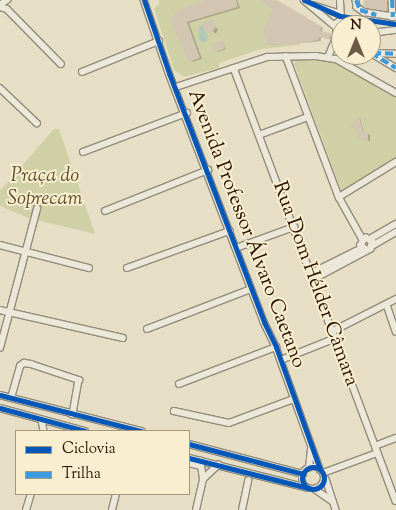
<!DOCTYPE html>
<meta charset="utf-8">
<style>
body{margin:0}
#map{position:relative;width:396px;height:510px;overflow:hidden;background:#e7dfc5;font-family:"Sorts Mill Goudy",serif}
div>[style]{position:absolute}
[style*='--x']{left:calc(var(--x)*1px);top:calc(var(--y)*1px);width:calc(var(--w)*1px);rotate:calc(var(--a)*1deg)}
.green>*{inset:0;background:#d0d0a6}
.water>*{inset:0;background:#b3c9b5}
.shadow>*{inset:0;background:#0003;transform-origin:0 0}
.building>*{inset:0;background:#d2c5b2;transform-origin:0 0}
.round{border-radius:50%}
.roads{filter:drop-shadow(1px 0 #928b7a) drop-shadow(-1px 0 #928b7a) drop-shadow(0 1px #928b7a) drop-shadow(0 -1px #928b7a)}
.minor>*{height:5.5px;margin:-2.75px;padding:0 2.75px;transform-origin:2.75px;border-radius:2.75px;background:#ebe7d9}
.minor>.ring{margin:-2.75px;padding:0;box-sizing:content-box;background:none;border:5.5px solid #ebe7d9;border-radius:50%}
.quiet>*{height:4px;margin-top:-2px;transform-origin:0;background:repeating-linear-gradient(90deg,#3d9adc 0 8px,transparent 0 12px)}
.cycleway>*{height:5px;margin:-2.5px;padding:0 2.5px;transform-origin:2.5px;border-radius:2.5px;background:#0057b8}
.cycleway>.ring{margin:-2.5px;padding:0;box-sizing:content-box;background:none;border:5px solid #0057b8;border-radius:50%}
span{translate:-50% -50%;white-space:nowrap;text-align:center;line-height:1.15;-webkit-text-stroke:4px #f9efd0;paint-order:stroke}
.park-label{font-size:20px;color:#5d5031;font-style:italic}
.street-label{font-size:20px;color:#291200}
.legend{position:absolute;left:15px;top:430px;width:175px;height:65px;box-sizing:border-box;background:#f9efd0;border:1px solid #a6977d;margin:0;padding:6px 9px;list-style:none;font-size:15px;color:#291200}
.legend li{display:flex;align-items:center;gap:10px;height:25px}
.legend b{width:25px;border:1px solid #a6977d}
.north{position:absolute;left:331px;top:15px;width:50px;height:50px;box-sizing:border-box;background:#f9efd0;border:1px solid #a6977d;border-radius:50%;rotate:0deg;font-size:14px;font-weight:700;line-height:20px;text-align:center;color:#291200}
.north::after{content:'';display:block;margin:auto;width:18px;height:22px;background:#6c5a45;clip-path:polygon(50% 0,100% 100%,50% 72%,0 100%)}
</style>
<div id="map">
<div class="green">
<div style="clip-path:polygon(158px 0,277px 0,307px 17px,300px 45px,261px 49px,219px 63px,219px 68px,184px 77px,174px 70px,154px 9px,160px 3px)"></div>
<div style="clip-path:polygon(297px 59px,335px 62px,396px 97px,396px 162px,343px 195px,294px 64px)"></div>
<div style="clip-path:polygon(54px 129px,59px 129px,95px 234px,28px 218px,0 206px,0 191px)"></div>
</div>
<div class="water">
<div style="clip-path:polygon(199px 25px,203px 26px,208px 37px,205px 43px,199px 40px)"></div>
</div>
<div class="shadow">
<div style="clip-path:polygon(206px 0,237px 0,240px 8px,189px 23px,202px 59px,192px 62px,172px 20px)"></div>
<div style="clip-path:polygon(272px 0,323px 28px,322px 33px,333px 36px,332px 40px,321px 37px,321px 41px,314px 42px,270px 45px,275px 9px)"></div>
<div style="clip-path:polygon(367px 0,383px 0,391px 4px,390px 12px,369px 6px)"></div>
<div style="left:205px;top:22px;width:15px;height:5px;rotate:28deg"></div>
<div style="clip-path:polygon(222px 41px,226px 49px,218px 52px,216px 51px)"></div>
<div style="clip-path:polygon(360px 118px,364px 133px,370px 135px,370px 141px,361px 139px,358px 129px,352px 127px)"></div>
</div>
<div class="building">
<div style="clip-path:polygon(206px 0,236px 0,238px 7px,187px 22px,200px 58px,189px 62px,170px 20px,180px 9px)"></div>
<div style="clip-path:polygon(261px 0,275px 0,321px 26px,320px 31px,331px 33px,329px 39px,319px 37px,318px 40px,296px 44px,267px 45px,263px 32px,273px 9px)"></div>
<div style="clip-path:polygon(365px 0,386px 0,388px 6px,386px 11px,366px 8px,363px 4px)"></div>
<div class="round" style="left:203px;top:21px;width:12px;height:12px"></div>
<div style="left:222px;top:40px;width:9px;height:10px;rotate:69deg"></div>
<div style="clip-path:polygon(359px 116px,363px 131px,368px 133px,368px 141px,357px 138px,357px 129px,350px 127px)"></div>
</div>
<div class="roads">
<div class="minor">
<div style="--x:144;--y:0;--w:77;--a:71.1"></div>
<div style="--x:169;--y:73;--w:267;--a:69.1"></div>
<div style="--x:264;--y:322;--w:28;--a:64"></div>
<div style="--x:276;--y:347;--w:130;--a:70.2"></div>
<div style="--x:304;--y:0;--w:39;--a:40"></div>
<div style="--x:334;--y:25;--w:9;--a:-36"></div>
<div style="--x:341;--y:20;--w:20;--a:-93"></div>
<div style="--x:356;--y:0;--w:7;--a:82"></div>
<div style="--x:357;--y:7;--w:9;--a:36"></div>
<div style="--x:364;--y:12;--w:32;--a:9"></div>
<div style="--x:392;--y:0;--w:17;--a:87"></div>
<div style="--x:0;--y:5;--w:9;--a:-36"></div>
<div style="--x:313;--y:5;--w:26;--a:18"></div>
<div style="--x:338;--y:13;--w:16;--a:47"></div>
<div style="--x:0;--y:7;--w:7;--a:16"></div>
<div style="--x:7;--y:9;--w:77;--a:45.5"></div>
<div style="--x:371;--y:33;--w:25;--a:-7"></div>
<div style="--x:371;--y:53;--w:29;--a:31"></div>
<div style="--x:373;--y:53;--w:23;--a:2"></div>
<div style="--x:286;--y:56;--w:151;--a:69.4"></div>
<div style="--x:339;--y:197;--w:49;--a:60.8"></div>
<div style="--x:328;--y:57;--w:21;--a:-67"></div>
<div style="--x:336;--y:38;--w:13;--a:-90"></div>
<div style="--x:234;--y:68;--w:462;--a:69.5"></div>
<div style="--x:82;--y:72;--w:83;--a:-21.9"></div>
<div style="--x:176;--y:87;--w:96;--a:-18.2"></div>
<div style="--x:267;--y:57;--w:49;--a:-1.2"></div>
<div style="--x:316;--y:56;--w:20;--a:9"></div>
<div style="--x:336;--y:59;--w:69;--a:29.5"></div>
<div style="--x:0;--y:88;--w:51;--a:43.4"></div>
<div style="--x:259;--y:135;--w:52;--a:-20.2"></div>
<div style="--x:83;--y:152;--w:111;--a:-20.6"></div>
<div style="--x:339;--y:197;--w:67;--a:-31.6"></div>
<div style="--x:105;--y:211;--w:111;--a:-21.7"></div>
<div style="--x:370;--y:239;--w:30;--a:-30"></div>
<div style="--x:0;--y:245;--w:92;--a:14.5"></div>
<div style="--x:372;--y:246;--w:28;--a:-30"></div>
<div style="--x:236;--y:248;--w:62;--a:-19.9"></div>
<div style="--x:127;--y:268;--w:109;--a:-19.9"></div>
<div style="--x:312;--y:273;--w:56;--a:-26.6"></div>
<div style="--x:314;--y:279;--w:64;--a:-28.2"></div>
<div style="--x:370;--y:249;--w:7;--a:-74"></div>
<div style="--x:372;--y:242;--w:7;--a:-146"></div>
<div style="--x:366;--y:238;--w:9;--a:126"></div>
<div style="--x:361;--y:245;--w:8;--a:40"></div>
<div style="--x:387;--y:305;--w:28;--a:71"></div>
<div style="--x:0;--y:310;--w:126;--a:12.8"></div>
<div style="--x:147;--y:329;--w:111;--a:-21"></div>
<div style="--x:333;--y:331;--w:71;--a:-26.9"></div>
<div style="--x:0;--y:348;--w:144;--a:-75.1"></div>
<div style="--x:281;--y:360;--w:59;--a:-21.8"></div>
<div style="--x:179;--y:384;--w:104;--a:-20.9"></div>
<div style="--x:0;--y:395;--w:146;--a:14.3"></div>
<div style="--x:11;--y:398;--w:33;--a:-74"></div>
<div style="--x:20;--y:366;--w:5;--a:-37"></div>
<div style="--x:24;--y:363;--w:7;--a:8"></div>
<div style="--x:31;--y:364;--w:51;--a:18.4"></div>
<div style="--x:79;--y:380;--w:35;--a:100"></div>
<div style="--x:0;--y:408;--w:88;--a:15.1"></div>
<div style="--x:174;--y:411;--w:56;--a:12.3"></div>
<div style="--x:229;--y:423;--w:69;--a:-20.3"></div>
<div style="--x:42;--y:420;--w:11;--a:80"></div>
<div style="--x:189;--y:444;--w:118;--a:14.7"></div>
<div style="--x:375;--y:446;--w:22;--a:-21"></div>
<div style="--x:189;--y:458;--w:123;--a:14.1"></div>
<div style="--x:189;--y:463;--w:12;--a:14"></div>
<div class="ring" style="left:302px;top:467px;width:16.5px;height:16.5px"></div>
<div style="--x:309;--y:468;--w:18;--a:-84"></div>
<div style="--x:323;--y:473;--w:58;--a:-20.3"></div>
<div style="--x:203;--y:479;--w:21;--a:-43"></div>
<div style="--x:326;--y:479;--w:33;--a:72"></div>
<div style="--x:315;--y:489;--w:21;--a:35"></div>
<div style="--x:26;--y:510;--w:17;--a:-73"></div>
<div style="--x:112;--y:510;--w:16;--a:-76"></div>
<div style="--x:196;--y:510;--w:32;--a:-77"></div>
<div style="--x:203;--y:479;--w:18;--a:-99"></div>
<div style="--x:242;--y:510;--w:30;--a:-78"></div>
</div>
</div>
<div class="quiet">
<div style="--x:356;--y:0;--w:11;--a:68"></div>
<div style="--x:360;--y:10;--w:17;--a:17"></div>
<div style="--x:392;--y:0;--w:17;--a:87"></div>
<div style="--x:340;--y:50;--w:1;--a:0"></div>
<div style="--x:371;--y:53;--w:29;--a:31"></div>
<div style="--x:373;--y:53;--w:23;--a:2"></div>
</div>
<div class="cycleway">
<div style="--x:144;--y:0;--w:77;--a:71.1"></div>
<div style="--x:169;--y:73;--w:267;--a:69.1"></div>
<div style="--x:264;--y:322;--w:28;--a:64"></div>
<div style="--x:276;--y:347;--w:130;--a:70.2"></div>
<div style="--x:304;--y:0;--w:39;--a:24"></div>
<div style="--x:340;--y:16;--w:57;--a:8.1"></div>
<div style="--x:0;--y:395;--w:146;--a:14.3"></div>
<div style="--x:0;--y:408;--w:88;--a:15.1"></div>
<div style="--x:189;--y:444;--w:118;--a:14.7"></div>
<div style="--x:189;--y:458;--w:123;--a:14.1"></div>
<div class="ring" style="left:302px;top:467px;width:17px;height:17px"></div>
</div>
<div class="park-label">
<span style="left:45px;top:188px">Praça do<br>Soprecam</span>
</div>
<div class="street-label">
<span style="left:246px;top:229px;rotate:69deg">Avenida Professor Álvaro Caetano</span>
<span style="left:315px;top:284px;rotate:70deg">Rua Dom Hélder Câmara</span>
</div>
<ul class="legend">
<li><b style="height:6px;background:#0057b8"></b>Ciclovia</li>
<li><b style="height:6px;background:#3d9adc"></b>Trilha</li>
</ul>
<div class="north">N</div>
</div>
